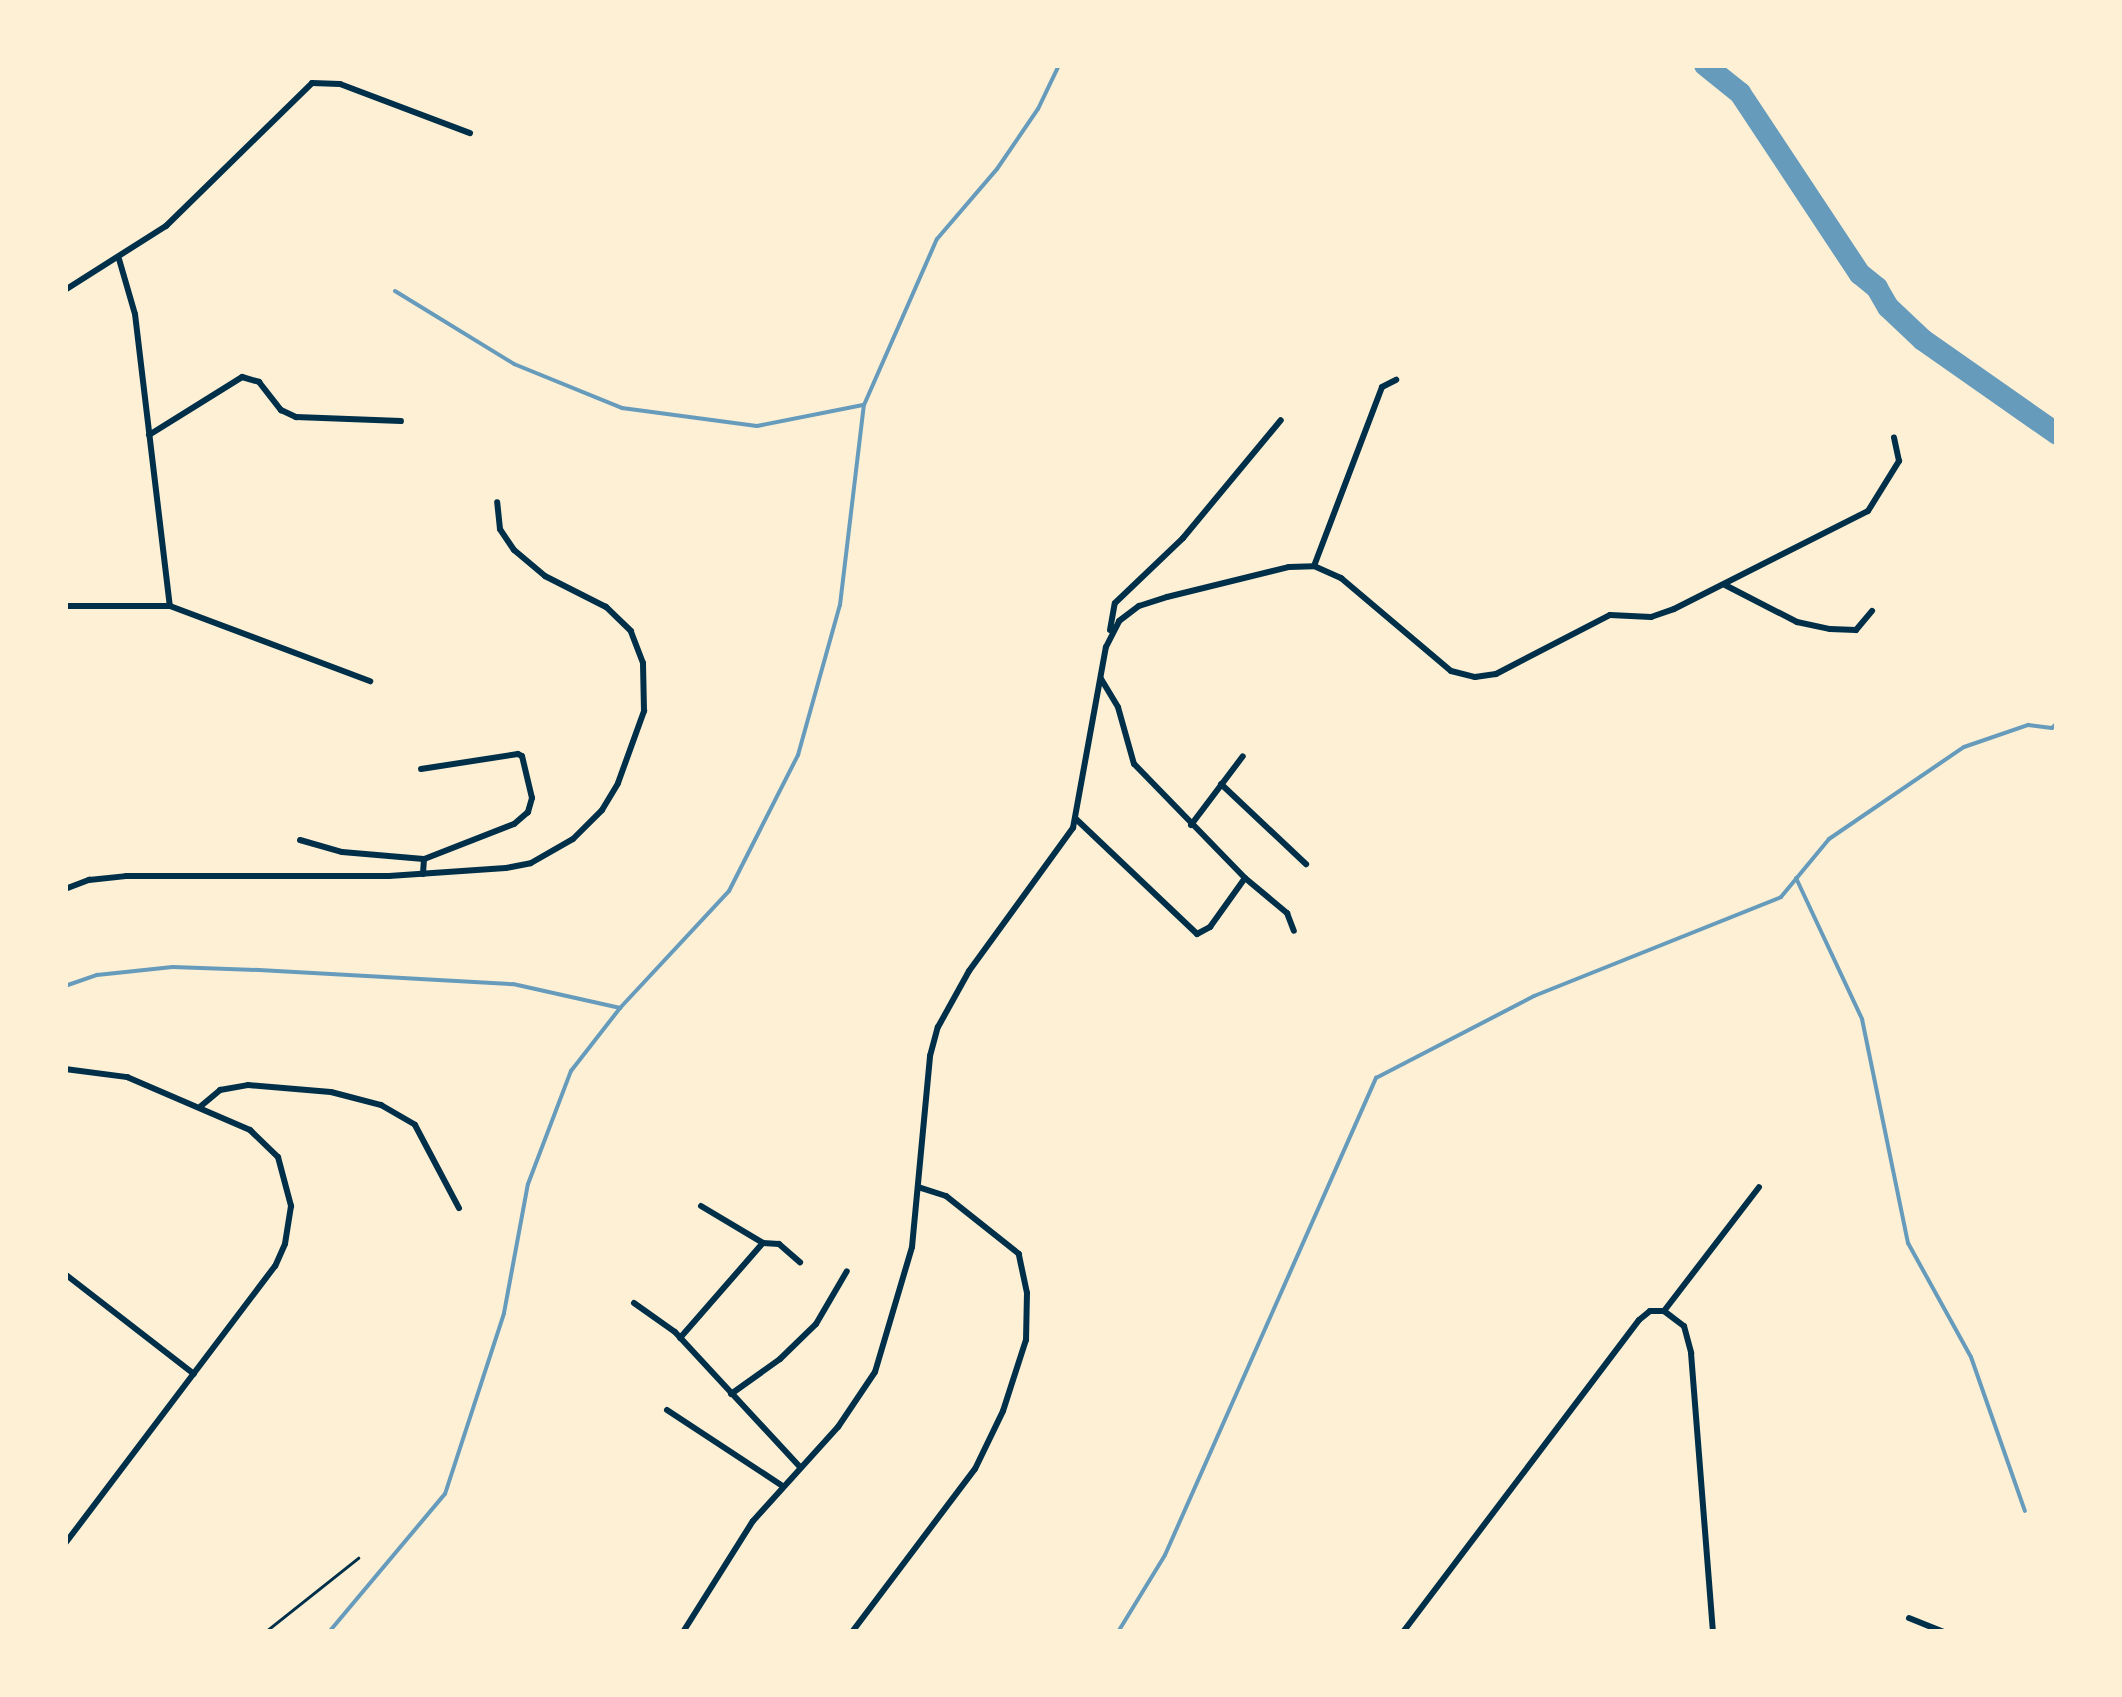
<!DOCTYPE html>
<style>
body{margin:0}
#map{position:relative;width:2122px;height:1697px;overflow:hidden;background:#fdf0d5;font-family:Merriweather,serif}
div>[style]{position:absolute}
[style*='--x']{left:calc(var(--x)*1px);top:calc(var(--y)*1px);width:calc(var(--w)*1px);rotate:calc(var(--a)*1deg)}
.stream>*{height:4px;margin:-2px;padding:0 2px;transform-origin:2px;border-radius:2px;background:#669bbc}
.river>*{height:22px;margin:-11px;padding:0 11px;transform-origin:11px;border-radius:11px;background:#669bbc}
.path>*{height:2.5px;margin:-1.25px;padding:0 1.25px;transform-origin:1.25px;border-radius:1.25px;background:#003049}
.minor>*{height:6px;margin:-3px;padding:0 3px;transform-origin:3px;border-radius:3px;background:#003049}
span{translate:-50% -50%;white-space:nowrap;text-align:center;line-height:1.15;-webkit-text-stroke:9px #fdf0d5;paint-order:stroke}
.frame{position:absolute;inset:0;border:68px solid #fdf0d5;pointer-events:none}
</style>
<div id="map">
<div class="stream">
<div style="--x:395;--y:291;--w:140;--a:31.5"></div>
<div style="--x:514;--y:364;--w:117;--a:22.2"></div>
<div style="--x:622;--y:408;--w:136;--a:7.6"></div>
<div style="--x:757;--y:426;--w:108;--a:-11.2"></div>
<div style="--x:1796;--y:878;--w:156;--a:64.9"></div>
<div style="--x:1862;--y:1019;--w:229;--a:78.4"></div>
<div style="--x:1908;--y:1243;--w:130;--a:61.1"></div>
<div style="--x:1971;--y:1357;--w:163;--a:70.7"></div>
<div style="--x:65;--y:986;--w:34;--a:-19"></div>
<div style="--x:97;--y:975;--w:76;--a:-6"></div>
<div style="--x:173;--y:967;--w:86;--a:2"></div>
<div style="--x:259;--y:970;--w:254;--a:3.2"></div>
<div style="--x:513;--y:984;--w:110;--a:12.6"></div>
<div style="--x:329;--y:1632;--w:180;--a:-50"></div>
<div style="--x:445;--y:1494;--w:190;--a:-71.9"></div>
<div style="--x:504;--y:1313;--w:131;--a:-79.5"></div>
<div style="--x:528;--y:1184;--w:121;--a:-69.2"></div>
<div style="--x:571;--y:1071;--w:80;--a:-52.1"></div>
<div style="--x:620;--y:1008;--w:160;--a:-47"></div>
<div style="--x:729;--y:891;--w:153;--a:-63.1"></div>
<div style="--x:798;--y:755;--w:156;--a:-74.4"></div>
<div style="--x:840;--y:605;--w:201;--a:-83.2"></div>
<div style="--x:864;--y:405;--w:181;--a:-66.3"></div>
<div style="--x:937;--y:239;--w:92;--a:-49.4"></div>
<div style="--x:997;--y:169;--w:73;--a:-55.7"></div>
<div style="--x:1038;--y:109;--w:49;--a:-64.5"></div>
<div style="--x:1118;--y:1632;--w:90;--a:-58.6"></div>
<div style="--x:1165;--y:1555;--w:522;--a:-66.14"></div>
<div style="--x:1376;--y:1078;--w:178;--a:-27.4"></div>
<div style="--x:1534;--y:996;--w:266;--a:-21.8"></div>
<div style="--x:1781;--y:897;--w:75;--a:-50.4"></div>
<div style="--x:1829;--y:839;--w:163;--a:-34.3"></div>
<div style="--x:1964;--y:747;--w:68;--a:-19"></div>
<div style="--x:2028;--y:725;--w:24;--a:7"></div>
<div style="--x:2052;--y:728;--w:7;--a:-45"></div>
</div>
<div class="river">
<div style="--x:1705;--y:65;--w:45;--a:38.7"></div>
<div style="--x:1740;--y:93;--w:217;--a:56.5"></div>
<div style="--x:1860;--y:274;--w:22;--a:39"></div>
<div style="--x:1877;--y:288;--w:22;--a:60"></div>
<div style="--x:1888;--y:307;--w:48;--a:43.3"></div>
<div style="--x:1923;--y:340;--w:164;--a:35"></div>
</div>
<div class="path">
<div style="--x:265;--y:1632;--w:119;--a:-38.5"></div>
</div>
<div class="minor">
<div style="--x:119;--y:259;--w:57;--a:73.8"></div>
<div style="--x:135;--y:314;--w:294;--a:83.2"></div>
<div style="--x:170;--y:606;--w:214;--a:20.6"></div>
<div style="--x:65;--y:290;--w:120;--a:-32.4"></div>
<div style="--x:166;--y:226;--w:204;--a:-44.4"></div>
<div style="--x:312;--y:83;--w:28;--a:2"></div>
<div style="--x:340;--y:84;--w:139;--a:20.7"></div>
<div style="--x:149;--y:435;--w:110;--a:-31.9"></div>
<div style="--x:242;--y:377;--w:18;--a:16"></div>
<div style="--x:259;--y:382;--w:36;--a:52"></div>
<div style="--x:281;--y:410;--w:17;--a:25"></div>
<div style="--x:296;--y:417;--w:105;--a:2.2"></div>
<div style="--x:1314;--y:566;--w:191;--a:-69.2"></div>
<div style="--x:1382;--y:387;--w:16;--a:-27"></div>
<div style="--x:1725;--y:585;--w:81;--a:27.2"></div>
<div style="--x:1797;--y:622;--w:34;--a:12"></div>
<div style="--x:1830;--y:629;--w:26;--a:2"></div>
<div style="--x:1856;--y:630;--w:25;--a:-50"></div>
<div style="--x:65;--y:606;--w:105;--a:0"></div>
<div style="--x:1110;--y:630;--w:27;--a:-80"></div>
<div style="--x:1115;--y:603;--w:94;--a:-43.7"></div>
<div style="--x:1183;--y:538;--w:153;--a:-50.3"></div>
<div style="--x:421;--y:769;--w:98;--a:-8.8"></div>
<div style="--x:518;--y:754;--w:4;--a:27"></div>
<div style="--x:522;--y:756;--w:43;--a:76.6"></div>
<div style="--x:532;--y:798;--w:15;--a:106"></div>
<div style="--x:528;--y:812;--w:18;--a:139"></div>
<div style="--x:514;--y:824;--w:97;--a:158.7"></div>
<div style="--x:424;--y:859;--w:15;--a:94"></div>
<div style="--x:1221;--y:784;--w:117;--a:43.3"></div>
<div style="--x:1076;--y:819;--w:167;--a:43.5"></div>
<div style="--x:1197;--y:934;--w:15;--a:-28"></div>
<div style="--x:1210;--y:927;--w:60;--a:-54.5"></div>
<div style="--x:1245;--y:878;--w:159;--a:-134.2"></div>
<div style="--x:1134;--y:764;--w:59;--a:-105.7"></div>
<div style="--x:1118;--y:707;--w:33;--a:-121"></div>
<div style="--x:1191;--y:825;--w:86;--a:-53"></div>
<div style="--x:300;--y:840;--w:44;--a:15.9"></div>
<div style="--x:342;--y:852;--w:82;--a:4.9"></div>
<div style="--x:1245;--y:878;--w:55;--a:39.8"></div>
<div style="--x:1287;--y:913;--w:19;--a:69"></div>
<div style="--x:65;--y:889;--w:26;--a:-21"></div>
<div style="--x:89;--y:880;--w:37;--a:-6"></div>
<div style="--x:126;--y:876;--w:263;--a:0"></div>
<div style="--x:389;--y:876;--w:117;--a:-3.9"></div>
<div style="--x:506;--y:868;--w:25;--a:-11"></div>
<div style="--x:531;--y:863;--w:48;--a:-29.7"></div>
<div style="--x:573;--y:839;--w:41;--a:-45"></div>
<div style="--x:602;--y:810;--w:31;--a:-59"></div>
<div style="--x:618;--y:783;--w:77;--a:-70.1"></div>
<div style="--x:644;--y:711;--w:48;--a:-91.2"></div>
<div style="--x:643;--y:663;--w:34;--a:-111"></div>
<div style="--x:631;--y:631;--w:35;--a:-136"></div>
<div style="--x:606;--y:607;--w:68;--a:-153.1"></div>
<div style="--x:545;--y:576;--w:40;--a:-140"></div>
<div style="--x:514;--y:550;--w:25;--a:-124"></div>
<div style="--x:500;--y:529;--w:27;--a:-96"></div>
<div style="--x:65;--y:1069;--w:63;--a:7.4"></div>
<div style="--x:127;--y:1077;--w:134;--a:23.3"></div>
<div style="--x:250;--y:1130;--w:39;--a:44"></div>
<div style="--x:278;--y:1157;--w:51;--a:75.1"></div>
<div style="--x:291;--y:1206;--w:38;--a:99"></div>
<div style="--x:285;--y:1244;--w:24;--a:114"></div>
<div style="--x:275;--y:1266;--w:348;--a:127.1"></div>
<div style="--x:201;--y:1106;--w:25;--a:-40"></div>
<div style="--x:220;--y:1090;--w:28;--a:-10"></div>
<div style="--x:248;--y:1085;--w:83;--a:4.8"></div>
<div style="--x:331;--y:1092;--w:52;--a:14.6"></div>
<div style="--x:381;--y:1105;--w:39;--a:30"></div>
<div style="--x:415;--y:1125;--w:94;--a:62.1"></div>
<div style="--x:701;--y:1206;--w:72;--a:30.8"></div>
<div style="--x:763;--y:1243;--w:16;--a:4"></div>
<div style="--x:779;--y:1244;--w:28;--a:41"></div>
<div style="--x:65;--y:1274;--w:163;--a:37.8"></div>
<div style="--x:634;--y:1303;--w:50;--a:35.3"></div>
<div style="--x:675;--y:1332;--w:183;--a:47.2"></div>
<div style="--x:1664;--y:1311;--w:25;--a:37"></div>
<div style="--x:1684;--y:1326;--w:28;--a:75"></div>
<div style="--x:1691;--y:1353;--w:280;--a:85.5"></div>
<div style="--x:1664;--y:1311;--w:156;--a:-52.5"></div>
<div style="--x:680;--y:1338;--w:126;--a:-48.9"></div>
<div style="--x:731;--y:1394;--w:60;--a:-35.5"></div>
<div style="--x:780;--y:1359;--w:50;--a:-44.2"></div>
<div style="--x:816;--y:1324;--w:61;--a:-59.7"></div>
<div style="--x:667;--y:1410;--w:136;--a:33.3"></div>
<div style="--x:1909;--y:1618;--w:37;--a:22"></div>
<div style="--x:683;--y:1632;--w:131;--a:-57.8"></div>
<div style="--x:753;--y:1521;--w:127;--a:-47.9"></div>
<div style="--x:838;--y:1427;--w:66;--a:-56.1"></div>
<div style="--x:875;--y:1372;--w:130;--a:-73.5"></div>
<div style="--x:912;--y:1247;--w:192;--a:-84.6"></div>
<div style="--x:930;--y:1056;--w:30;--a:-75"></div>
<div style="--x:938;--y:1027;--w:64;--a:-61"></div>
<div style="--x:969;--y:971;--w:177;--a:-54"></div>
<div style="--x:1073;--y:828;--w:184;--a:-79.7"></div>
<div style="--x:1106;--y:647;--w:29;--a:-63"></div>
<div style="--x:1119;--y:621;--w:25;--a:-37"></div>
<div style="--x:1139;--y:606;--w:29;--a:-18"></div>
<div style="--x:1167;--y:597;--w:126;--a:-13.8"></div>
<div style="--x:1289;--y:567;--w:25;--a:-2"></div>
<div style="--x:1314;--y:566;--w:30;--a:24"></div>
<div style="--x:1341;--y:578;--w:144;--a:40.2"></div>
<div style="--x:1451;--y:671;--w:25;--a:14"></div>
<div style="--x:1475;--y:677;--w:21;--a:-8"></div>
<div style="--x:1496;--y:674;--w:128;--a:-27.4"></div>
<div style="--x:1610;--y:615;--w:41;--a:2.8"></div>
<div style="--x:1651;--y:617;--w:24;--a:-19"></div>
<div style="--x:1674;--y:609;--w:217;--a:-26.8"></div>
<div style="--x:1868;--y:511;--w:59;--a:-58.2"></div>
<div style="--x:1899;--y:461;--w:24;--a:-102"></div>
<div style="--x:852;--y:1632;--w:204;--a:-53"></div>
<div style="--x:975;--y:1469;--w:64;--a:-64.2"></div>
<div style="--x:1003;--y:1411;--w:75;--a:-72.1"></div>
<div style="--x:1026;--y:1340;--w:47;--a:-88.8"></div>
<div style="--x:1027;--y:1293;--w:40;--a:-102"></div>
<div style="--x:1019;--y:1254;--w:93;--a:-141.5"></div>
<div style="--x:946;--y:1196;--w:29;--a:-162"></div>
<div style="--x:1403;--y:1632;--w:391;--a:-52.9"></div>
<div style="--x:1639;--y:1320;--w:14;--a:-39"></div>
<div style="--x:1650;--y:1311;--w:14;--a:0"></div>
</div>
<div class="frame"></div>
</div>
